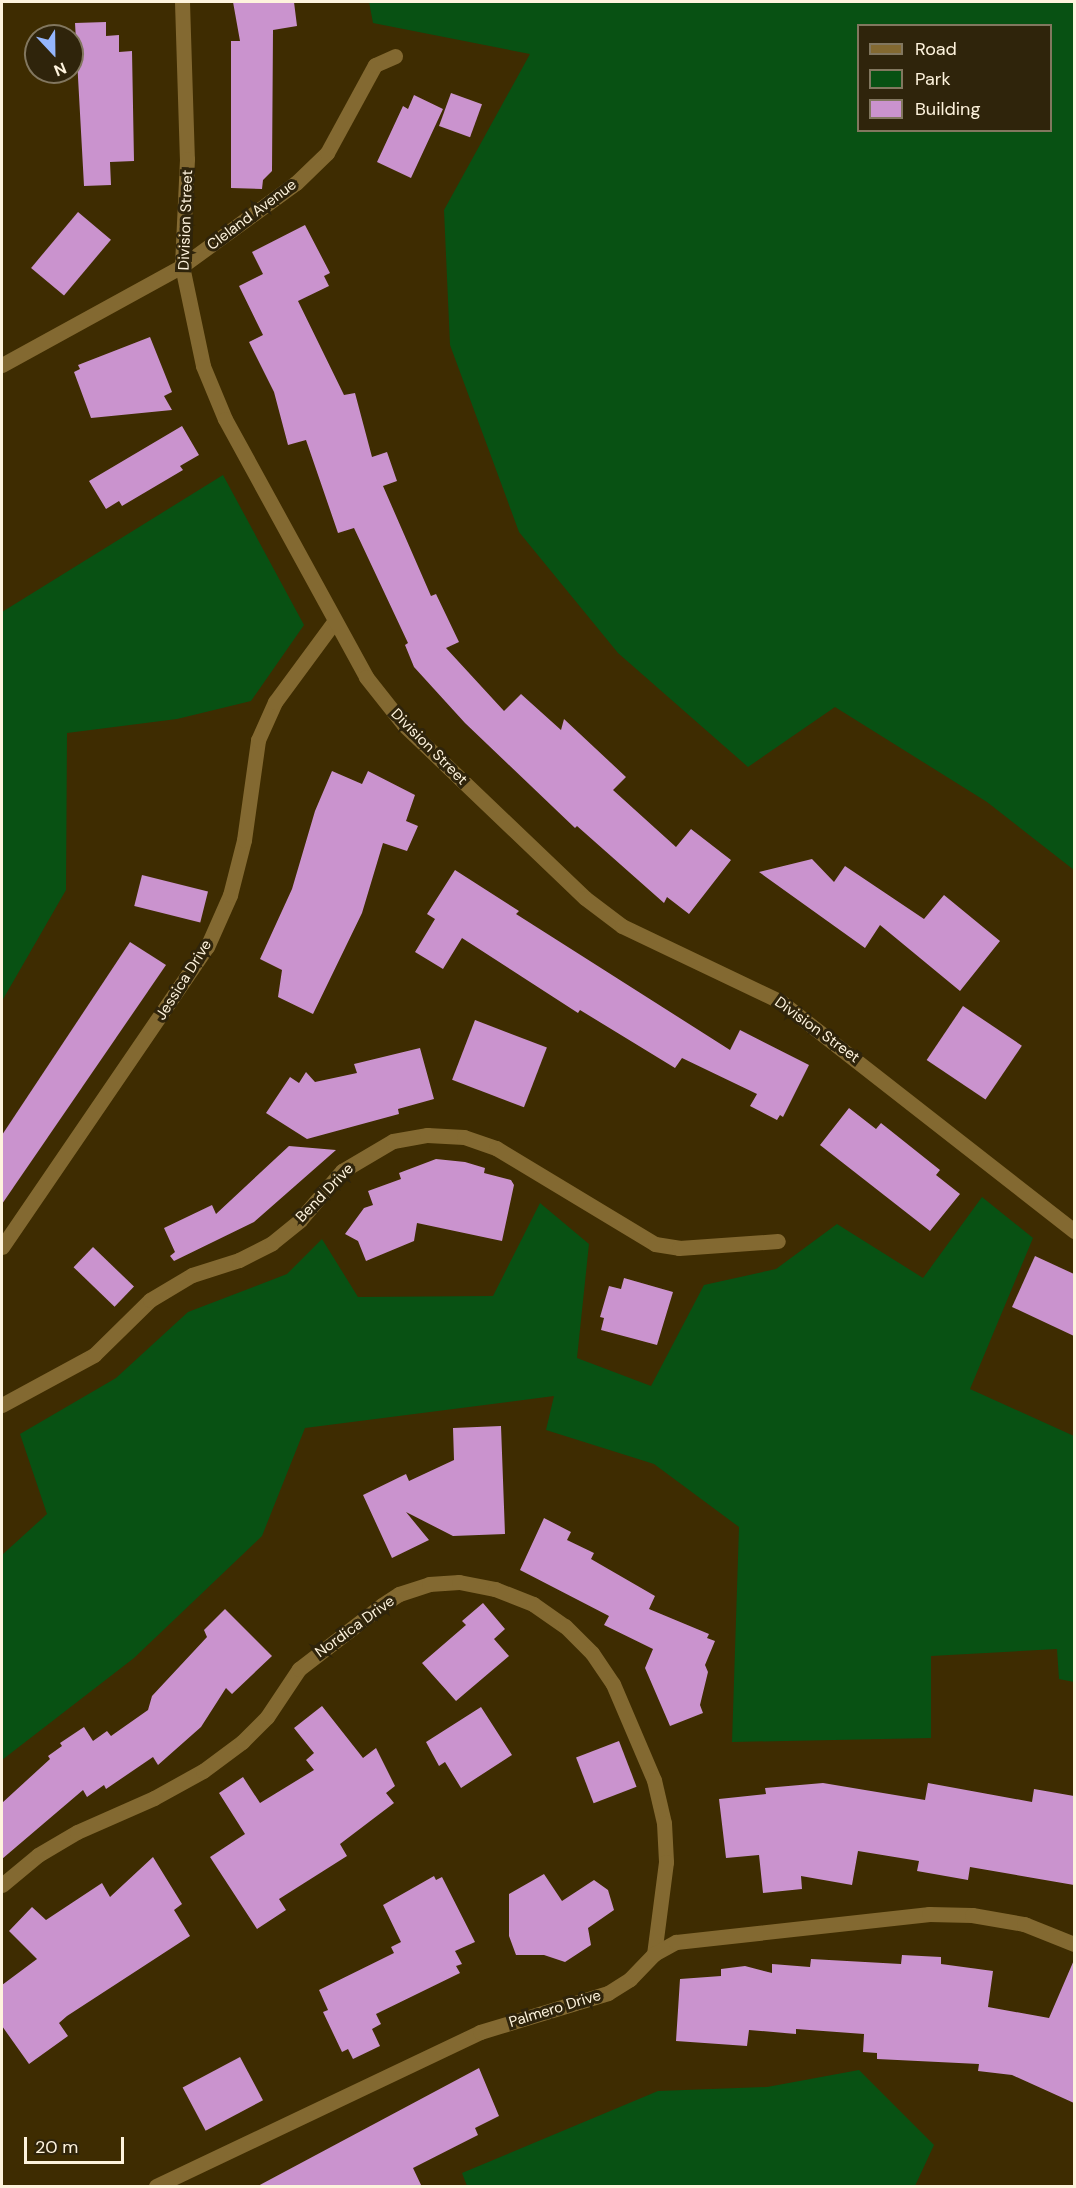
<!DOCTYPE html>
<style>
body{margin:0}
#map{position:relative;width:1076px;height:2188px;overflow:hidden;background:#3e2c01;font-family:"DM Sans",sans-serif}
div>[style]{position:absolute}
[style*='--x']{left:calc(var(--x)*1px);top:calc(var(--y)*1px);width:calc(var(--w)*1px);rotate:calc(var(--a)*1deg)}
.green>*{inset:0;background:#085113}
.building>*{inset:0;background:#ca93ce;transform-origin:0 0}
.minor>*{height:15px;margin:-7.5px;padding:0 7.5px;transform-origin:7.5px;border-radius:7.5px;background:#836931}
.tertiary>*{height:15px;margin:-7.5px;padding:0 7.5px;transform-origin:7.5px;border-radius:7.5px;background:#836931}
span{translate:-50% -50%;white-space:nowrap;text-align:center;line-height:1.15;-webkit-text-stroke:6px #2f240b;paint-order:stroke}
.street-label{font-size:15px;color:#fef3dd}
.frame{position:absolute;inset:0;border:3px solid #fef3dd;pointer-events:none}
.legend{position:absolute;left:857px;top:24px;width:195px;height:108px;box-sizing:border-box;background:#2f240b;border:2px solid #82775f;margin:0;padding:8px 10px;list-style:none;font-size:18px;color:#fef3dd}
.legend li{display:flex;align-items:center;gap:12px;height:30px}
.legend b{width:30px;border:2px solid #82775f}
.north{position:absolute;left:24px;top:24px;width:60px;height:60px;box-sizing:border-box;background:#2f240b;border:2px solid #82775f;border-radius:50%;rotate:158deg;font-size:16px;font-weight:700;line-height:24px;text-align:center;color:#fef3dd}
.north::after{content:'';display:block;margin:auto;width:21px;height:27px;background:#95b6fd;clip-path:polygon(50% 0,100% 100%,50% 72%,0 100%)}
.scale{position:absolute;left:24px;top:2137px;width:100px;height:27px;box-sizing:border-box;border:3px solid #fef3dd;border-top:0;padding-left:8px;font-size:18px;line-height:21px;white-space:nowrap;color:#fef3dd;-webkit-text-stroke:4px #2f240b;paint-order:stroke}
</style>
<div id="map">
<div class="green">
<div style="clip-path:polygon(evenodd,369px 2px,1074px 2px,1074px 870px,987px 802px,835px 707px,748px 767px,618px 653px,519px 532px,450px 345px,444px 210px,530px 54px,373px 23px,369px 2px,858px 26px,1050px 26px,1050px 130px,858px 130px,858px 26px)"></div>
<div style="clip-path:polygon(223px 475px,304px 625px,251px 701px,177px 719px,67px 733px,66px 890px,2px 1001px,2px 612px)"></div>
<div style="clip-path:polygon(982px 1197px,1033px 1238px,970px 1389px,1074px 1436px,1074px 1682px,1059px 1679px,1057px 1649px,931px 1656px,931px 1738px,732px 1742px,739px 1527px,654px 1464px,546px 1430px,554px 1396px,305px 1428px,262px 1536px,134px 1658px,2px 1760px,2px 1555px,47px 1514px,20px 1434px,116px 1378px,188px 1312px,287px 1274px,322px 1239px,358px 1297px,493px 1296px,540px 1203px,589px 1244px,577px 1358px,651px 1386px,704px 1285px,776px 1269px,837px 1224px,923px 1278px)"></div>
<div style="clip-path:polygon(859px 2070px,934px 2145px,915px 2186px,467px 2186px,462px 2173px,658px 2091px,767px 2087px)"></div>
</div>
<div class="building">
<div style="clip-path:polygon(233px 2px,294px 2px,297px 26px,273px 30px,272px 171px,263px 180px,262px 189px,231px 188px,231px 41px,240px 41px)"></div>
<div style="clip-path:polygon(106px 22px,106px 36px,119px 35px,119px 52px,132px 51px,134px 161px,110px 162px,111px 185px,84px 186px,75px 23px)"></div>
<div style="left:451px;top:93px;width:33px;height:35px;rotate:20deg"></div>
<div style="clip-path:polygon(414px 95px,443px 109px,411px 178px,377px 162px,403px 106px,408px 109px)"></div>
<div style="left:78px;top:212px;width:43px;height:73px;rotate:40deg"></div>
<div style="clip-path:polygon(305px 225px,330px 273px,324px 276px,329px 286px,298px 301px,344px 395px,355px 393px,372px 457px,387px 452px,397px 481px,383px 486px,431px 596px,436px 594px,459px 642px,446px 648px,504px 711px,521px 694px,561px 730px,564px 719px,626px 777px,613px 790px,676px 847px,691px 829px,731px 860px,689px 914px,667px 897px,664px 903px,577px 826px,575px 828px,465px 723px,414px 667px,405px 645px,408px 643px,354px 528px,338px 533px,306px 440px,288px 445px,274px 392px,249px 342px,263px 335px,239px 286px,263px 274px,252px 252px)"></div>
<div style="clip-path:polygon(150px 337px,172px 392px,164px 396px,172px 410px,91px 418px,74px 372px,80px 369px,78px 365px)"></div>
<div style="clip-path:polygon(182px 426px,199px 455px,180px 466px,183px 470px,122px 506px,119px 501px,106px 509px,89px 481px)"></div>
<div style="clip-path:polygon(332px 771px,362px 784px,368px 771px,415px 795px,406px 821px,418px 826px,407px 851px,383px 843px,362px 913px,313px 1014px,278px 997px,282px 970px,260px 959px,292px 889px,315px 811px)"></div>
<div style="clip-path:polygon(812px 859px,834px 882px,845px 866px,924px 919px,944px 895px,1000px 941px,960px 991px,880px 925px,865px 948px,759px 872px)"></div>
<div style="clip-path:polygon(455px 870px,519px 911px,516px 914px,730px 1050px,740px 1030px,809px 1065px,783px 1117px,780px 1115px,777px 1120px,750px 1106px,757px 1094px,682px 1058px,675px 1068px,580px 1010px,578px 1013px,462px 938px,443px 969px,415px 952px,435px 919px,427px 914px)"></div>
<div style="left:142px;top:875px;width:68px;height:32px;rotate:14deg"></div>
<div style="clip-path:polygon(130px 942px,166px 965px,2px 1204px,2px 1135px)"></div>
<div style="left:963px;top:1006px;width:71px;height:65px;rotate:34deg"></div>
<div style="left:475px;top:1020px;width:77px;height:64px;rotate:21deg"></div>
<div style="clip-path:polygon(420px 1048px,434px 1099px,398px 1109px,399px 1114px,307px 1139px,266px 1113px,290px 1077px,299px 1083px,306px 1072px,315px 1082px,357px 1073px,354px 1064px)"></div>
<div style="clip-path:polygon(849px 1108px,876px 1129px,881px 1123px,940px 1170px,936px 1175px,960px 1194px,930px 1231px,820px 1145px)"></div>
<div style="clip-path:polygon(289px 1146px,336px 1150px,254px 1222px,174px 1261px,170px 1256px,175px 1252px,164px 1228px,212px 1205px,216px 1214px)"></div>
<div style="clip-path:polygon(436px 1159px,465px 1162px,485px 1168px,484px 1173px,511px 1180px,514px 1185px,502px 1241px,417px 1223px,414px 1241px,366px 1261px,358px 1241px,345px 1234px,364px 1208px,373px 1205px,368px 1191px,401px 1179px,399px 1173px)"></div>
<div style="left:93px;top:1247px;width:57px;height:28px;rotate:44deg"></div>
<div style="clip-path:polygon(1035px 1256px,1074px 1274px,1074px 1336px,1012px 1307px)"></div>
<div style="clip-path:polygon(624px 1278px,673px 1292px,657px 1345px,601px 1330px,604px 1318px,600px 1317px,609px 1286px,621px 1289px)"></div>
<div style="clip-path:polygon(501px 1426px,505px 1534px,453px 1536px,406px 1512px,429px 1540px,392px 1558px,363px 1495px,406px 1474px,409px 1481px,454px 1460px,453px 1428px)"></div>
<div style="clip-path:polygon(544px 1518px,571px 1532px,567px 1540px,594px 1553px,591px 1559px,655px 1596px,649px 1609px,709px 1634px,707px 1638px,715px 1641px,705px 1665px,708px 1672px,700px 1705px,703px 1713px,670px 1726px,645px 1668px,653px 1649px,604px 1625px,609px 1616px,520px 1570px)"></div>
<div style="clip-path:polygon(483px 1603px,505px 1629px,494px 1639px,509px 1656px,456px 1701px,422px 1663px,466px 1625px,462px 1621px)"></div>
<div style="clip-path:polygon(225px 1609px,272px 1656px,232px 1694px,226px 1688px,201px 1727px,158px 1765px,153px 1757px,106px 1789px,104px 1785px,87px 1797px,83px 1790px,2px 1859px,2px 1803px,50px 1759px,48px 1756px,62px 1746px,60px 1743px,84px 1727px,93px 1741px,107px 1731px,111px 1736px,148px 1710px,152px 1696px,207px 1637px,204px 1630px)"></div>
<div style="clip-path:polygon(322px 1706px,363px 1758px,376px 1748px,395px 1786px,386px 1793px,394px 1803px,340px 1844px,347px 1856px,279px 1899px,286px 1910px,257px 1929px,210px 1857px,245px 1834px,219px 1793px,243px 1777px,260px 1803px,314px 1770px,306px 1760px,314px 1753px,294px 1728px)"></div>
<div style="clip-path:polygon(481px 1707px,512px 1755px,461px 1788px,445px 1762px,439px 1766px,426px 1742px)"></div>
<div style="left:619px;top:1741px;width:49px;height:46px;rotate:69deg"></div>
<div style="clip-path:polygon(823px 1783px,925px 1800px,928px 1783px,1032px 1802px,1034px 1789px,1074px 1796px,1074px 1885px,970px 1867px,968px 1880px,917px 1871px,919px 1861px,858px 1851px,852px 1885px,801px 1876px,802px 1889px,763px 1893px,759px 1855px,726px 1858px,719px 1799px,766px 1794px,765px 1788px)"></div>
<div style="clip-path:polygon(153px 1857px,182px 1904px,174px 1910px,190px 1936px,67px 2016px,59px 2023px,68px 2036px,29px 2064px,2px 2026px,2px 1985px,37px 1959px,9px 1931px,32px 1907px,46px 1920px,102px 1883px,110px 1897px)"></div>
<div style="clip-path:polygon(544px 1874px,562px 1901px,594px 1880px,608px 1890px,614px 1910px,588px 1928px,591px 1945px,565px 1962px,544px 1955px,516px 1955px,509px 1936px,509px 1894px)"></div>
<div style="clip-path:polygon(434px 1876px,436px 1880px,442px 1877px,475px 1942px,455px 1951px,462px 1964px,456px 1966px,460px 1973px,376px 2014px,381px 2024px,372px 2029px,380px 2046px,353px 2059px,348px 2049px,342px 2052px,323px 2012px,328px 2010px,319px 1990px,394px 1953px,391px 1947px,401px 1942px,383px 1905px)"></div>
<div style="clip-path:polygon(902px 1955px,941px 1957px,941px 1964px,993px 1971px,988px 2007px,1049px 2018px,1074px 1960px,1074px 2103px,1012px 2075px,978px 2071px,979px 2064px,877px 2059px,877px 2053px,863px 2052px,864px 2034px,796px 2029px,796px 2034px,749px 2030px,747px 2046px,676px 2041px,680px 1979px,721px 1976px,721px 1969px,745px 1966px,772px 1973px,772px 1964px,810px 1967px,811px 1959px,901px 1964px)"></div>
<div style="left:240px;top:2057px;width:49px;height:65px;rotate:62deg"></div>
<div style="clip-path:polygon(479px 2068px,499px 2116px,475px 2128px,478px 2135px,413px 2168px,422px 2187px,256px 2187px)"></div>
</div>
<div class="minor">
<div style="--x:2;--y:365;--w:205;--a:-28.8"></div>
<div style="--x:182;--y:266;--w:141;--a:-36.1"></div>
<div style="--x:296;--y:183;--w:43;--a:-44.1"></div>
<div style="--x:327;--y:153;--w:100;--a:-61.4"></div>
<div style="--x:375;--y:65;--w:22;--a:-24"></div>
<div style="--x:2;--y:1247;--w:363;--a:-55.7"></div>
<div style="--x:207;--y:947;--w:57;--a:-66.1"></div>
<div style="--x:230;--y:895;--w:57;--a:-75.7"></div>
<div style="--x:244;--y:840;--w:101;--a:-82"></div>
<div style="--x:258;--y:740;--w:42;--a:-65.9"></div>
<div style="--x:275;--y:702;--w:99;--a:-53.6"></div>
<div style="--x:2;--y:1405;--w:105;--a:-28.5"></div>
<div style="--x:94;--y:1355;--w:78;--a:-44.5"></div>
<div style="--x:150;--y:1300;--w:49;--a:-30.8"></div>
<div style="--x:192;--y:1275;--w:49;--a:-17.7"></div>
<div style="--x:239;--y:1260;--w:37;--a:-27"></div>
<div style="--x:272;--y:1243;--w:36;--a:-39"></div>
<div style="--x:300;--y:1220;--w:65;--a:-49.4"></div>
<div style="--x:342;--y:1171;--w:59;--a:-30.5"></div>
<div style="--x:393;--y:1141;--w:35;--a:-10"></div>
<div style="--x:427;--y:1135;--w:37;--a:3"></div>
<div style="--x:464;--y:1137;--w:34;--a:19"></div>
<div style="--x:496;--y:1148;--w:186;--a:31.1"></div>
<div style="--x:655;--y:1244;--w:24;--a:9"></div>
<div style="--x:679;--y:1248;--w:99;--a:-4"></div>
<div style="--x:2;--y:1885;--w:47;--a:-39.8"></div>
<div style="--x:38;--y:1855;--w:45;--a:-30.5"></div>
<div style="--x:77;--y:1832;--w:84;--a:-23.8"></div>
<div style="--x:154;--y:1798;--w:56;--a:-28.9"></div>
<div style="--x:203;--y:1771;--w:49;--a:-36.6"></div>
<div style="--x:242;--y:1742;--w:35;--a:-45"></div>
<div style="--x:267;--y:1717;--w:58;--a:-56.3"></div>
<div style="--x:299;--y:1669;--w:105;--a:-37.6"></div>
<div style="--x:382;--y:1605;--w:20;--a:-33"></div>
<div style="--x:399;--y:1594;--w:32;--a:-18"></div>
<div style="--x:429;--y:1584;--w:30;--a:-4"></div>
<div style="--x:459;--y:1582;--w:37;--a:11"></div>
<div style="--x:495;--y:1589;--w:41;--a:21.5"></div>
<div style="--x:533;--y:1604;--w:39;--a:35"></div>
<div style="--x:565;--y:1626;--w:38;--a:45"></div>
<div style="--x:592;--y:1653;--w:37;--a:56"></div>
<div style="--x:613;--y:1684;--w:104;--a:66.9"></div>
<div style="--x:654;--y:1780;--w:44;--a:76.9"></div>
<div style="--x:664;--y:1823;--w:39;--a:87"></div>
<div style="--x:666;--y:1862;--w:93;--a:97.4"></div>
<div style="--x:156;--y:2186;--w:359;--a:-25.4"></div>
<div style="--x:480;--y:2032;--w:134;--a:-16.9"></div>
<div style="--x:608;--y:1993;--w:26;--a:-32"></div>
<div style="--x:630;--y:1979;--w:35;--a:-46"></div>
<div style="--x:654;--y:1954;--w:25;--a:-29"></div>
<div style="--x:676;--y:1942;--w:255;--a:-6.3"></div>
<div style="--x:929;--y:1914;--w:43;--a:1.3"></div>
<div style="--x:972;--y:1915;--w:53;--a:9.8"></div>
<div style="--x:1024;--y:1924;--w:54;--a:21.8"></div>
</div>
<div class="tertiary">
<div style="--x:182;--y:2;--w:157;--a:88.2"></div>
<div style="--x:187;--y:159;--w:107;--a:92.7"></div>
<div style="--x:182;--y:266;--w:102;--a:78.1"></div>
<div style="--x:203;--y:366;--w:57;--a:67.5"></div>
<div style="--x:225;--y:419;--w:294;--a:61.3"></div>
<div style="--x:366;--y:677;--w:61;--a:51.6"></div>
<div style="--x:404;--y:725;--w:250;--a:43.7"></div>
<div style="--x:585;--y:898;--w:46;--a:37.1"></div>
<div style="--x:622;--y:926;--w:176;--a:25.5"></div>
<div style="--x:781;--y:1002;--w:372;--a:38"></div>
</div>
<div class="street-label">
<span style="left:252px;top:215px;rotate:-37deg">Cleland Avenue</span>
<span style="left:186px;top:220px;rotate:-88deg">Division Street</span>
<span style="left:429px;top:747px;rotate:45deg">Division Street</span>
<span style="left:184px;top:980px;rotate:-58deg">Jessica Drive</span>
<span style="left:817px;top:1030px;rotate:36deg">Division Street</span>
<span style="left:325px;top:1193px;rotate:-46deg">Bend Drive</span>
<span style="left:355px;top:1627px;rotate:-36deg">Nordica Drive</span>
<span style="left:555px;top:2009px;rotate:-17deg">Palmero Drive</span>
</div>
<div class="frame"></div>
<ul class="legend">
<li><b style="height:8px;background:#836931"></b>Road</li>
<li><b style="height:16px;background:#085113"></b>Park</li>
<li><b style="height:16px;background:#ca93ce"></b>Building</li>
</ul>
<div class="north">N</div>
<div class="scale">20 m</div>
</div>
